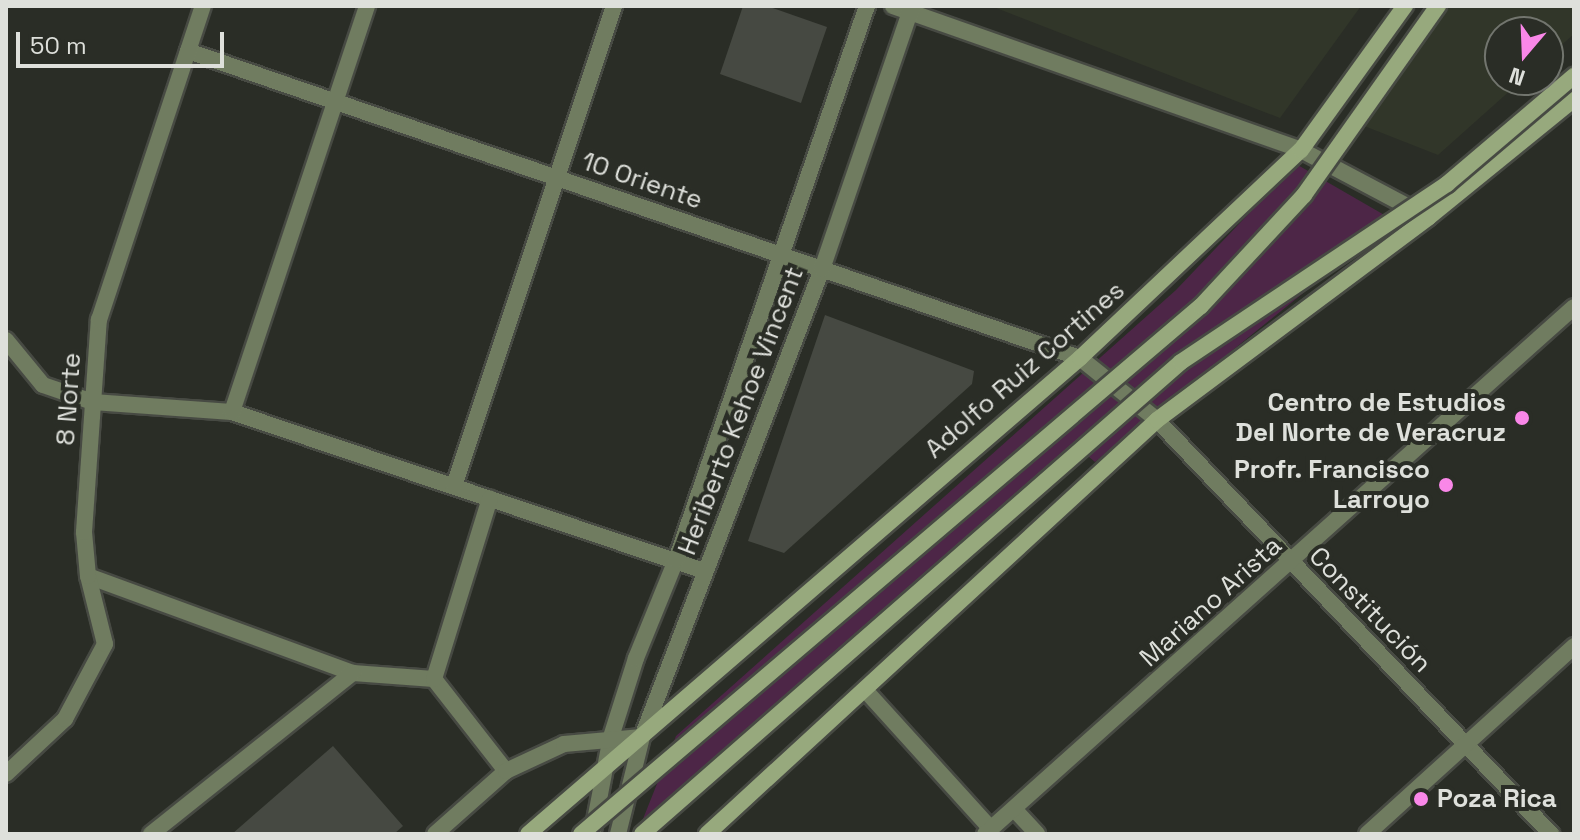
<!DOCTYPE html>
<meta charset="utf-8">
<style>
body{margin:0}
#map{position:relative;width:1580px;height:840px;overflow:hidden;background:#2a2d26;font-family:"Space Grotesk",sans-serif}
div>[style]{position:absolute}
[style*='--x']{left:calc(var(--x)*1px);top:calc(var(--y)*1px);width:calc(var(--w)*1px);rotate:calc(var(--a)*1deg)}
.built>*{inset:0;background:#313629}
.green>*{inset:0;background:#4d2647}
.building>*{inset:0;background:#464942}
.roads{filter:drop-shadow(2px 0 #474a43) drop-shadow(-2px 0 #474a43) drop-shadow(0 2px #474a43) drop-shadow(0 -2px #474a43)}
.minor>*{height:16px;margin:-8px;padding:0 8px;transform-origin:8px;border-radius:8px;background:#707c60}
.secondary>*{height:16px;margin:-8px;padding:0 8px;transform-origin:8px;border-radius:8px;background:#97a97d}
.bridges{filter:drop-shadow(2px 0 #474a43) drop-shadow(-2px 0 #474a43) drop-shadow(0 2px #474a43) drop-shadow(0 -2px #474a43)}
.secondary-bridge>*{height:16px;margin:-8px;padding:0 8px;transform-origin:8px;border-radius:8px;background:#97a97d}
.dots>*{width:22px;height:22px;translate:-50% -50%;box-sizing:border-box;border:4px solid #2a2d26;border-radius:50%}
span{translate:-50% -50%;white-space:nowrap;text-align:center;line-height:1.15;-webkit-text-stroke:8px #2a2d26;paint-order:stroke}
.street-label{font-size:26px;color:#dee0db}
.poi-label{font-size:26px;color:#dee0db;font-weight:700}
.right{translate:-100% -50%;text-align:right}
.left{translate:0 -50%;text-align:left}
.frame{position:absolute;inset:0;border:8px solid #dee0db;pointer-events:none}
.north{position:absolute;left:1484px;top:16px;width:80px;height:80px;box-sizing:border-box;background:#2a2d26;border:2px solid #72756e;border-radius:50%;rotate:199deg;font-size:22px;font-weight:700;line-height:32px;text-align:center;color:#dee0db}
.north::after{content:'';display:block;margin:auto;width:28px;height:36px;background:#f987e8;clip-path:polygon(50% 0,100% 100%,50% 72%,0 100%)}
.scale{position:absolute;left:16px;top:32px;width:208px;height:36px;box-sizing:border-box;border:4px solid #dee0db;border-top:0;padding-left:10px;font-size:24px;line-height:28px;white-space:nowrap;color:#dee0db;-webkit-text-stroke:6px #2a2d26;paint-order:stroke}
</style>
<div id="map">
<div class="built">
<div style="clip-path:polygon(991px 6px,1361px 6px,1280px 118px)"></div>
<div style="clip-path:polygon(1438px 6px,1574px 6px,1574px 34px,1548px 57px,1548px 32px,1500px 32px,1500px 80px,1522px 80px,1438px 155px,1354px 122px)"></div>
</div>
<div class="green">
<div style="clip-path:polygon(1296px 164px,1393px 220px,1095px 462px,1082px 451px,637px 834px,676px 736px,1176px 290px)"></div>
</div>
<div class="building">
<div style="clip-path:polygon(743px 6px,767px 6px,827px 27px,801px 103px,720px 74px)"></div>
<div style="clip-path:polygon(825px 315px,974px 371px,972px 384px,784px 553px,748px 541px)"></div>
<div style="clip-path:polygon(333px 746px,403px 826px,394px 834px,232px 834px)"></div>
</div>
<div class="roads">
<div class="minor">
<div style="--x:893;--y:6;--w:433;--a:19.4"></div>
<div style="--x:1301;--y:150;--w:135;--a:27.9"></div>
<div style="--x:188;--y:51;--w:943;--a:18.99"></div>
<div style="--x:1080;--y:358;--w:99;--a:38.8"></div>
<div style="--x:1157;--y:420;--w:572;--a:46.42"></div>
<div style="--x:6;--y:340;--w:58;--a:50.6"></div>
<div style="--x:43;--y:385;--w:53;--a:18.8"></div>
<div style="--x:93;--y:402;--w:139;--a:4.1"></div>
<div style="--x:232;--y:412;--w:498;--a:18.6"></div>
<div style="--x:232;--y:412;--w:428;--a:-71.6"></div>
<div style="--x:454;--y:486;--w:506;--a:-71.57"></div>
<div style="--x:88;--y:576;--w:282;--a:20.1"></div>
<div style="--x:353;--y:673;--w:81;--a:4.2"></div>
<div style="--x:434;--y:679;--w:117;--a:52"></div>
<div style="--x:434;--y:679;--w:189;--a:-72.8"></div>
<div style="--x:866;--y:691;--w:186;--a:47.8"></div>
<div style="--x:6;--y:774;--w:81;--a:-43"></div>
<div style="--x:65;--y:719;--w:85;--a:-61.9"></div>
<div style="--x:105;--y:644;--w:70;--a:-104"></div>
<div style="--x:88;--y:576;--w:44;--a:-95.2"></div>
<div style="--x:84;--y:532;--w:213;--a:-86"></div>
<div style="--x:99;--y:320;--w:331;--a:-71.7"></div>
<div style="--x:1014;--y:809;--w:34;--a:47"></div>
<div style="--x:593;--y:831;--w:96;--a:-79.2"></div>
<div style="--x:611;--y:737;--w:83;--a:-72.4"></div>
<div style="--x:636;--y:658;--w:106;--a:-67.8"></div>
<div style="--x:676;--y:560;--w:586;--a:-70.98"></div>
<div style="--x:151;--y:834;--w:258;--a:-38.6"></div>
<div style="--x:435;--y:834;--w:95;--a:-41.6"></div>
<div style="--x:506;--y:771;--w:64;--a:-25"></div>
<div style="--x:564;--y:744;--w:78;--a:-5.1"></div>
<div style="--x:618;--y:834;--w:100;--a:-76.1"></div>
<div style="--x:642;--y:737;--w:501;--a:-68.96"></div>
<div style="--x:822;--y:269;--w:278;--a:-71.1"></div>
<div style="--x:985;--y:834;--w:790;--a:-41.82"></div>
<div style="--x:1367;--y:834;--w:280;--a:-42.2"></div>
</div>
<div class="secondary">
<div style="--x:528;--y:834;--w:729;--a:-40.77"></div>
<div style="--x:1080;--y:358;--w:303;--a:-43.3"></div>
<div style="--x:1301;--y:150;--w:178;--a:-54.2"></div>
<div style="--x:707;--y:834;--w:611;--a:-42.61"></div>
<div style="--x:1157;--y:420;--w:339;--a:-36.7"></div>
<div style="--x:1429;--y:217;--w:187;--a:-39.1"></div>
</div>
</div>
<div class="bridges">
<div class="secondary-bridge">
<div style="--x:581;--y:834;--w:814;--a:-40.42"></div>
<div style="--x:1201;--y:306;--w:151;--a:-47.1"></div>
<div style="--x:1304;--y:195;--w:232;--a:-54.7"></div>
<div style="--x:642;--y:834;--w:716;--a:-41.21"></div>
<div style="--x:1181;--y:362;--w:320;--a:-33.8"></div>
<div style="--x:1447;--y:184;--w:167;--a:-40.4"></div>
</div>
</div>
<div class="dots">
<div style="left:1522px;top:418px;background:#f987e8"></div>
<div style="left:1446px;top:485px;background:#f987e8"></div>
<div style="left:1421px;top:799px;background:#f987e8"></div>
</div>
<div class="street-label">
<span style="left:642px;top:181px;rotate:19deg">10 Oriente</span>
<span style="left:1025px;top:370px;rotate:-41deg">Adolfo Ruiz Cortines</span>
<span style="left:69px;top:399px;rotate:-86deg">8 Norte</span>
<span style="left:741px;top:411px;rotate:-69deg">Heriberto Kehoe Vincent</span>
<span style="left:1211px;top:602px;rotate:-42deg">Mariano Arista</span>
<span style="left:1370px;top:610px;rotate:46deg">Constitución</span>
</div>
<div class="poi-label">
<span class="right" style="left:1506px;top:418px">Centro de Estudios<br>Del Norte de Veracruz</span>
<span class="right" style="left:1430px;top:485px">Profr. Francisco<br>Larroyo</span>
<span class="left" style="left:1437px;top:799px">Poza Rica</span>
</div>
<div class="frame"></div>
<div class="north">N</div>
<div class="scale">50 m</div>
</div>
